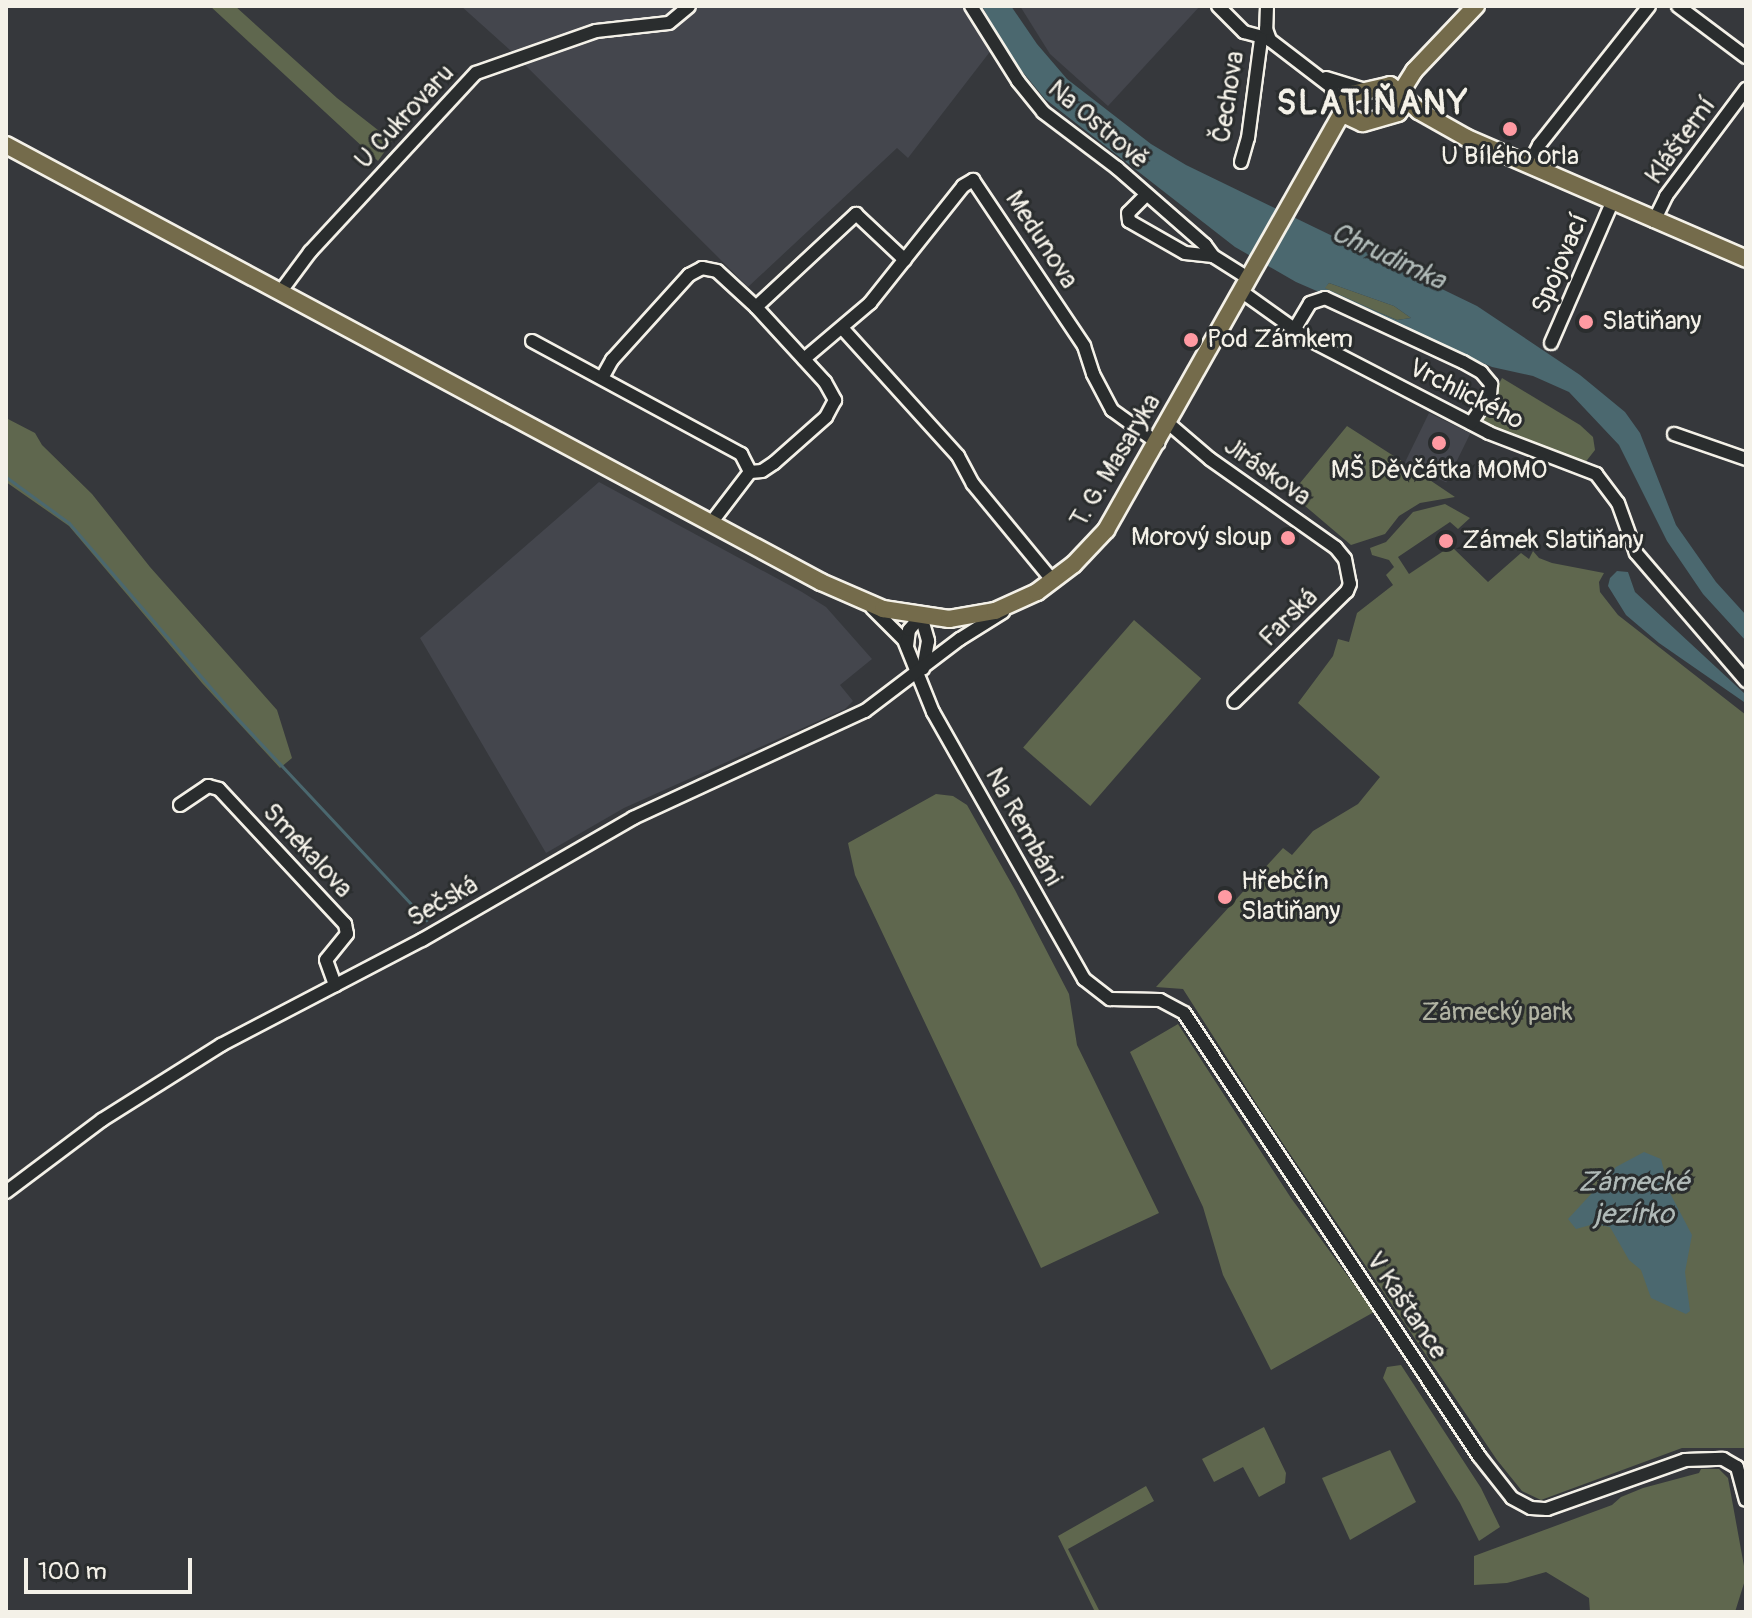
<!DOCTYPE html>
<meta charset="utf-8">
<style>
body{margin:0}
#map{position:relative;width:1752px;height:1618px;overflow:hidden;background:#36383c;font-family:Pangolin,sans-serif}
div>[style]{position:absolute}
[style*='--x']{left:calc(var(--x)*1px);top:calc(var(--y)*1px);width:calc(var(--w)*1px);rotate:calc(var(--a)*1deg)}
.built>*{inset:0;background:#44464d;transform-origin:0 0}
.green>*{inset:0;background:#5f674e;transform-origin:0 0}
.water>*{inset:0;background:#4b686f}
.stream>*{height:3px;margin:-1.5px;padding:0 1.5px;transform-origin:1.5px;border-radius:1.5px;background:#4b686f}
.roads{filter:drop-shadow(2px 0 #f4f1e8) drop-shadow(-2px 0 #f4f1e8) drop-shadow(0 2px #f4f1e8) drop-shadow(0 -2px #f4f1e8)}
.minor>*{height:12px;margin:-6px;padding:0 6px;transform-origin:6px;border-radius:6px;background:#2a2d2e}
.major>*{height:16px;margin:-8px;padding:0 8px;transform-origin:8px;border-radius:8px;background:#746b4b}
.dots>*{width:22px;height:22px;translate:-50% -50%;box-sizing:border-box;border:4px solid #2a2d2e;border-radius:50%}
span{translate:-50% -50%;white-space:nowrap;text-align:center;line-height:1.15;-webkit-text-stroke:6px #2a2d2e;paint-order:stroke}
.street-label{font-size:26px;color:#f4f1e8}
.poi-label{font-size:26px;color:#f4f1e8}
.left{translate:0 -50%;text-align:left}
.right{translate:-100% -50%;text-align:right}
.park-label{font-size:26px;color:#b1b3a3}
.water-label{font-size:28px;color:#b0bab8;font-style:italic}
.district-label{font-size:34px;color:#f4f1e8;font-weight:700;letter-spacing:2px}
.frame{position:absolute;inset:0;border:8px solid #f4f1e8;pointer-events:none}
.scale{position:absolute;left:24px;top:1558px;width:168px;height:36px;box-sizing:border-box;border:4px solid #f4f1e8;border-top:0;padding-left:10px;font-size:24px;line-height:28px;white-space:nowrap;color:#f4f1e8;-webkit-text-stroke:6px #2a2d2e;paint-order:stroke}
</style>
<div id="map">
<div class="built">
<div style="clip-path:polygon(461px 6px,966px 6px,993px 53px,989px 53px,908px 158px,897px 148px,748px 287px,510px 50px)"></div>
<div style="clip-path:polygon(1020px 6px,1200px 6px,1108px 106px,1050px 54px)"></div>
<div style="left:1429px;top:413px;width:46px;height:55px;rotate:26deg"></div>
<div style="clip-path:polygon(599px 482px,802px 592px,826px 607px,872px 659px,840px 685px,853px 701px,845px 709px,624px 808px,546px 853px,420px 638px)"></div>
</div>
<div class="green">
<div style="clip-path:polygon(210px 6px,235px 6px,337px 98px,392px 141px,378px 161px)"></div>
<div style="clip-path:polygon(1329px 283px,1394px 306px,1411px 318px,1397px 320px,1378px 312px,1324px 288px)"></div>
<div style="clip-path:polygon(1502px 378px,1580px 425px,1593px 437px,1595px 450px,1584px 464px,1479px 423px)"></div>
<div style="clip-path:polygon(6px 418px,35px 433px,42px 445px,92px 494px,150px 567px,277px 710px,292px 758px,280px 768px,202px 683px,69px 526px,6px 482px)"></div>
<div style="clip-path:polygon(1347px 426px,1400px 460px,1455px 497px,1420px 503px,1399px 516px,1385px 534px,1351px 545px,1291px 494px)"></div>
<div style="clip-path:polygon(1445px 504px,1470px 518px,1458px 529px,1450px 522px,1398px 557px,1409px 574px,1451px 546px,1488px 582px,1521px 553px,1529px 559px,1533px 551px,1539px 558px,1552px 563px,1604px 573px,1599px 582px,1600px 592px,1618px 615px,1746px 715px,1746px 1448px,1682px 1448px,1541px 1500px,1522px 1491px,1497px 1460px,1261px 1111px,1183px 989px,1156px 987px,1283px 848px,1292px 855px,1313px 831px,1358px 804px,1380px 777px,1298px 703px,1333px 656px,1338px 639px,1349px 642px,1357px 613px,1393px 585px,1386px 575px,1394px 567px,1389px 560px,1372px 555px,1370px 548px,1386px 542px,1413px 512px)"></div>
<div style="left:1134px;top:620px;width:89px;height:169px;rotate:41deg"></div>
<div style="clip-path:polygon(936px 794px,953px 796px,967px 805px,1015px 890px,1069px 994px,1077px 1045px,1159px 1213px,1041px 1268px,855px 875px,848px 843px)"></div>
<div style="clip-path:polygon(1178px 1024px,1291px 1198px,1374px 1312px,1271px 1370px,1223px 1275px,1203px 1207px,1130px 1052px)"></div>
<div style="clip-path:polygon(1401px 1365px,1481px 1488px,1500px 1527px,1479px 1541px,1460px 1503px,1383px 1378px,1387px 1367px)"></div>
<div style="clip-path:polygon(1264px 1427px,1286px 1473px,1285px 1483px,1259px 1497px,1243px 1467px,1214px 1482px,1202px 1459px)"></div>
<div style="clip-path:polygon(1390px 1450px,1416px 1502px,1350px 1540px,1322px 1478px)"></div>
<div style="clip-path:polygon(1701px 1469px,1719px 1469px,1728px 1478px,1746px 1577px,1735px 1612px,1590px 1612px,1589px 1598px,1546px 1572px,1507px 1583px,1474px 1585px,1474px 1556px,1612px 1505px,1621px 1497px,1643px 1488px,1699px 1473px)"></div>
<div style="clip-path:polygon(1146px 1486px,1154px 1501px,1068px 1549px,1100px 1612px,1095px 1612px,1058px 1536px)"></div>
</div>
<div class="water">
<div style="clip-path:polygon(evenodd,982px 6px,1011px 6px,1037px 44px,1067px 79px,1151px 144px,1186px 165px,1477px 306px,1580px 375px,1625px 412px,1640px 433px,1676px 525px,1716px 582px,1746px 615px,1746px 641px,1703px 594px,1667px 541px,1619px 445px,1569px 392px,1533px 376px,1492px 367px,1296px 282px,1235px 247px,1045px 99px,1011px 58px,982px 6px,1329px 283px,1394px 306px,1411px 318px,1397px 320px,1378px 312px,1325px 288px,1329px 283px)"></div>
<div style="clip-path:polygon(1617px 571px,1628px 572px,1635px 592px,1745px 694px,1744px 702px,1659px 643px,1626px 615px,1608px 586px,1610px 578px)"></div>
<div style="clip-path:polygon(1644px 1152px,1661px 1159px,1670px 1193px,1692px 1235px,1685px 1272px,1690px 1311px,1686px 1314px,1651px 1298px,1641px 1270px,1629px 1260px,1610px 1227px,1594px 1224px,1576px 1229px,1568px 1219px,1616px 1167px)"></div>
</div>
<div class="stream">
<div style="--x:6;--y:477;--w:78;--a:36.1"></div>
<div style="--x:69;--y:523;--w:257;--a:49.3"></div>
<div style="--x:237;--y:718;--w:277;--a:46.9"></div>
</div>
<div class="roads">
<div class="minor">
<div style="--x:971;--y:6;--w:89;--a:57.9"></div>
<div style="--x:1018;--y:81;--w:40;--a:51"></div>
<div style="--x:1043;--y:112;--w:93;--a:37.1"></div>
<div style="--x:1117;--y:168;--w:117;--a:41.2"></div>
<div style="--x:1205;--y:245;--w:14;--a:54"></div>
<div style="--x:1213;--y:256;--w:41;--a:32.2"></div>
<div style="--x:1218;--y:6;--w:37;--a:45"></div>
<div style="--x:1244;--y:32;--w:23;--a:15"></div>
<div style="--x:1267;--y:6;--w:23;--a:92"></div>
<div style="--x:1266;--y:29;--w:12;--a:70"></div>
<div style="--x:1270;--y:40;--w:76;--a:37.5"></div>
<div style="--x:1330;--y:86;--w:25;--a:56"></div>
<div style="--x:1678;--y:6;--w:85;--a:36.9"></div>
<div style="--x:1326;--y:78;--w:41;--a:17.1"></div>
<div style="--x:1241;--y:162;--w:25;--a:-74"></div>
<div style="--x:1248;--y:138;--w:100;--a:-82.5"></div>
<div style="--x:1528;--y:166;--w:24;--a:-62"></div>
<div style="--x:1539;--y:145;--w:177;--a:-51.6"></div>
<div style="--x:1146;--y:195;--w:25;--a:135"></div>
<div style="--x:1128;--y:213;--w:8;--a:83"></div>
<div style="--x:1129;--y:221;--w:64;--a:29.7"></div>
<div style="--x:1185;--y:253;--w:28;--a:6"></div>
<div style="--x:1654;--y:221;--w:28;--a:-64"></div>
<div style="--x:1666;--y:196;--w:134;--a:-53.2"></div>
<div style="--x:281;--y:291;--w:49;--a:-53.4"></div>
<div style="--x:310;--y:252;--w:244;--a:-47.2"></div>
<div style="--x:476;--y:73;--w:127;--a:-19.3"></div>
<div style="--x:596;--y:31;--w:73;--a:-6.3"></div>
<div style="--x:669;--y:23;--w:26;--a:-40"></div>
<div style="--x:1241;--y:291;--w:82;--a:35.6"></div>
<div style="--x:1308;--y:339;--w:204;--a:27.4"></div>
<div style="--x:1489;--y:433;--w:115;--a:21"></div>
<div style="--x:1596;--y:474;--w:36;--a:53"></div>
<div style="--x:1618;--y:503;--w:53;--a:70.2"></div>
<div style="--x:1636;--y:553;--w:169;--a:49.3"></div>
<div style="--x:756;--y:307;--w:137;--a:-42.9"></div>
<div style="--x:856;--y:214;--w:67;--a:43.2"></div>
<div style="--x:843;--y:329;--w:171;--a:47.8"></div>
<div style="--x:958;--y:456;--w:32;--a:62"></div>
<div style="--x:973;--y:484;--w:126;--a:50.5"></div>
<div style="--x:1294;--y:330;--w:31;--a:-59"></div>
<div style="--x:1310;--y:303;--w:16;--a:-18"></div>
<div style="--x:1325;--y:298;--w:152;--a:24.9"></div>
<div style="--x:1463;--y:362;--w:21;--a:29"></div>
<div style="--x:1481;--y:372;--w:16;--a:50"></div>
<div style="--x:1491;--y:384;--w:11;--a:95"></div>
<div style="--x:1490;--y:395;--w:34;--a:124"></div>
<div style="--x:532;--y:341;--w:238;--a:28.4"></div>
<div style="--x:741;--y:454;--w:20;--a:63"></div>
<div style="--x:1551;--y:343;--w:153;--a:-66.5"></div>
<div style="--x:804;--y:359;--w:87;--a:-40.3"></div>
<div style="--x:870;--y:303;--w:149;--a:-51.5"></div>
<div style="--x:963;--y:186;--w:12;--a:-31"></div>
<div style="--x:973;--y:180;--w:200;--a:56.2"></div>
<div style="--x:1084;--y:346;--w:29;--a:72"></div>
<div style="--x:1093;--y:374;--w:41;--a:62.2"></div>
<div style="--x:1112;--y:410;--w:57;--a:35.7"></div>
<div style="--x:602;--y:378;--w:21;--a:-61"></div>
<div style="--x:612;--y:360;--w:115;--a:-47.8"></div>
<div style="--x:689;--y:275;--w:15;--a:-28"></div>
<div style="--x:702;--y:268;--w:15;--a:11"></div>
<div style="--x:717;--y:271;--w:53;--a:42.7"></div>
<div style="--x:756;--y:307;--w:102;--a:47.4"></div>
<div style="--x:825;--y:382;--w:21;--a:61"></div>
<div style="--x:835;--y:400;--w:19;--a:118"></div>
<div style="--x:826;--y:417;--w:69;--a:138.5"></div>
<div style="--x:774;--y:463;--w:14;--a:146"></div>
<div style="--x:762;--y:471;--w:12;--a:175"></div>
<div style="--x:1168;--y:423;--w:55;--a:40.6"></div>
<div style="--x:1210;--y:459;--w:154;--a:35.2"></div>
<div style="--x:1336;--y:548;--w:14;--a:51"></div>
<div style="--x:1345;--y:559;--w:25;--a:79"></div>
<div style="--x:1350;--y:584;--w:8;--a:113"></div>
<div style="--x:1347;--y:591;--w:158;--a:135.5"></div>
<div style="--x:1674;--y:434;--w:76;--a:19.1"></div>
<div style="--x:711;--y:523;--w:64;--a:-52.6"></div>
<div style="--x:872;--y:608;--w:45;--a:45"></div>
<div style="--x:904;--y:640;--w:78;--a:68.1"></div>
<div style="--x:933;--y:712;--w:307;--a:60.5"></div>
<div style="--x:1084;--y:979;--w:33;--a:38"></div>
<div style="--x:1110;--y:999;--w:50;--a:1.1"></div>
<div style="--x:1160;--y:1000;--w:27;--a:28"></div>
<div style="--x:1184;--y:1013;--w:532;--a:56.34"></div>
<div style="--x:1479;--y:1456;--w:53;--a:51.8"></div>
<div style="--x:1512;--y:1498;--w:21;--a:28"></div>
<div style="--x:1531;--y:1508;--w:16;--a:4"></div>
<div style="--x:1547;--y:1509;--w:146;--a:-19.5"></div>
<div style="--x:1685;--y:1460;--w:38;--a:-2"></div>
<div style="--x:1723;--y:1459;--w:16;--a:30"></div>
<div style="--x:907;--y:646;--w:16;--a:-83"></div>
<div style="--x:909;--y:630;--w:18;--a:-49"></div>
<div style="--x:921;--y:616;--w:26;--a:74"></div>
<div style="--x:928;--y:641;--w:28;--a:100"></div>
<div style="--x:180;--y:805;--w:34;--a:-34"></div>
<div style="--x:208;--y:786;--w:11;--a:15"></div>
<div style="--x:219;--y:789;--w:185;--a:47"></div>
<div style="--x:345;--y:924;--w:10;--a:79"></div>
<div style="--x:347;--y:934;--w:33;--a:129"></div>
<div style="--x:326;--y:960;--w:27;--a:70"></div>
<div style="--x:6;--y:1192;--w:120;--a:-36.9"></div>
<div style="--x:102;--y:1120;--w:141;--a:-32.2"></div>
<div style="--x:221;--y:1045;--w:227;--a:-27.6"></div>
<div style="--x:422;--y:940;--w:244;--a:-30"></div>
<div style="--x:633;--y:818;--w:255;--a:-24.8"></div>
<div style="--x:865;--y:711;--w:119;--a:-37.2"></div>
<div style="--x:960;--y:639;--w:51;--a:-32.1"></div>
<div style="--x:1737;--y:1467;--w:34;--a:75"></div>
</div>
<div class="major">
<div style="--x:1390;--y:85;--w:16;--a:38"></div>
<div style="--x:1403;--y:95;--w:10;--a:84"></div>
<div style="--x:1404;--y:105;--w:10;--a:127"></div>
<div style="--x:1398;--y:113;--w:37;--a:164"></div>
<div style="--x:1362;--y:123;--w:17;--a:-155"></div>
<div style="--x:1347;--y:116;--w:14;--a:-98"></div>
<div style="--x:1345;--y:102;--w:11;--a:-49"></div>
<div style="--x:1352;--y:94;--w:39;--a:-13"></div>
<div style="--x:1403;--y:95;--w:8;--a:-83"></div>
<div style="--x:1404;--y:87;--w:19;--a:-58"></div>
<div style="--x:1414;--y:71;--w:90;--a:-46.4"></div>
<div style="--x:1404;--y:97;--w:21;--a:43"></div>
<div style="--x:1419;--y:111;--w:55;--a:29.4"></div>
<div style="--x:1467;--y:138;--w:304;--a:23.4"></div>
<div style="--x:6;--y:145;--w:925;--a:28.2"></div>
<div style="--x:821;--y:582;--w:68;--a:23.5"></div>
<div style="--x:883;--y:609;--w:67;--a:8.6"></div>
<div style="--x:949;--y:619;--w:47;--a:-9.9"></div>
<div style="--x:995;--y:611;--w:46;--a:-24.3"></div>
<div style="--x:1037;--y:592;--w:46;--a:-37.1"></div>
<div style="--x:1074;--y:564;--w:47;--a:-46.7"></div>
<div style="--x:1106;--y:530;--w:483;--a:-60.5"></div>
</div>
</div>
<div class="dots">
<div style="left:1510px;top:129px;background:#ff9aa2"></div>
<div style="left:1586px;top:322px;background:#ff9aa2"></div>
<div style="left:1191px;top:340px;background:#ff9aa2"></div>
<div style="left:1439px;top:443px;background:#ff9aa2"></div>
<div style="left:1288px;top:538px;background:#ff9aa2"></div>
<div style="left:1446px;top:541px;background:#ff9aa2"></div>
<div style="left:1225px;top:897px;background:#ff9aa2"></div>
</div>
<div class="street-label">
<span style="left:1229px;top:97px;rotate:-81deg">Čechova</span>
<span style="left:405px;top:117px;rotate:-47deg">U Cukrovaru</span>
<span style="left:1098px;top:125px;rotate:40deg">Na Ostrově</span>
<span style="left:1681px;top:141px;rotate:-54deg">Klášterní</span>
<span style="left:1041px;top:240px;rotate:57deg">Medunova</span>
<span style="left:1561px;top:264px;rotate:-67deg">Spojovací</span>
<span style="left:1466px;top:395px;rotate:27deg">Vrchlického</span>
<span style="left:1116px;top:461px;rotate:-59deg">T. G. Masaryka</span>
<span style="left:1267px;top:472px;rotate:35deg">Jiráskova</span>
<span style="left:1289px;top:618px;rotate:-45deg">Farská</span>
<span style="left:1023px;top:827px;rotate:61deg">Na Rembáni</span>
<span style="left:307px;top:851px;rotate:47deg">Smekalova</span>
<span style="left:443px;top:902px;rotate:-30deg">Sečská</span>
<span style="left:1406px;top:1306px;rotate:56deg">V Kaštance</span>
</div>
<div class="poi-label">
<span style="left:1510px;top:157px">U Bílého orla</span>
<span class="left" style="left:1602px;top:322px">Slatiňany</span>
<span class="left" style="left:1207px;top:340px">Pod Zámkem</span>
<span style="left:1439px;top:471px">MŠ Děvčátka MOMO</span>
<span class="right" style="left:1272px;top:538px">Morový sloup</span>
<span class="left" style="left:1462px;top:541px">Zámek Slatiňany</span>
<span class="left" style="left:1241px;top:897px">Hřebčín<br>Slatiňany</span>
</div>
<div class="park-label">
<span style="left:1497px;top:1013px">Zámecký park</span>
</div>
<div class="water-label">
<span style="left:1388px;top:257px;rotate:25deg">Chrudimka</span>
<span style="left:1634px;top:1199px">Zámecké<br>jezírko</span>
</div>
<div class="district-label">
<span style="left:1373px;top:104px">SLATIŇANY</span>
</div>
<div class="frame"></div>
<div class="scale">100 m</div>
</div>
